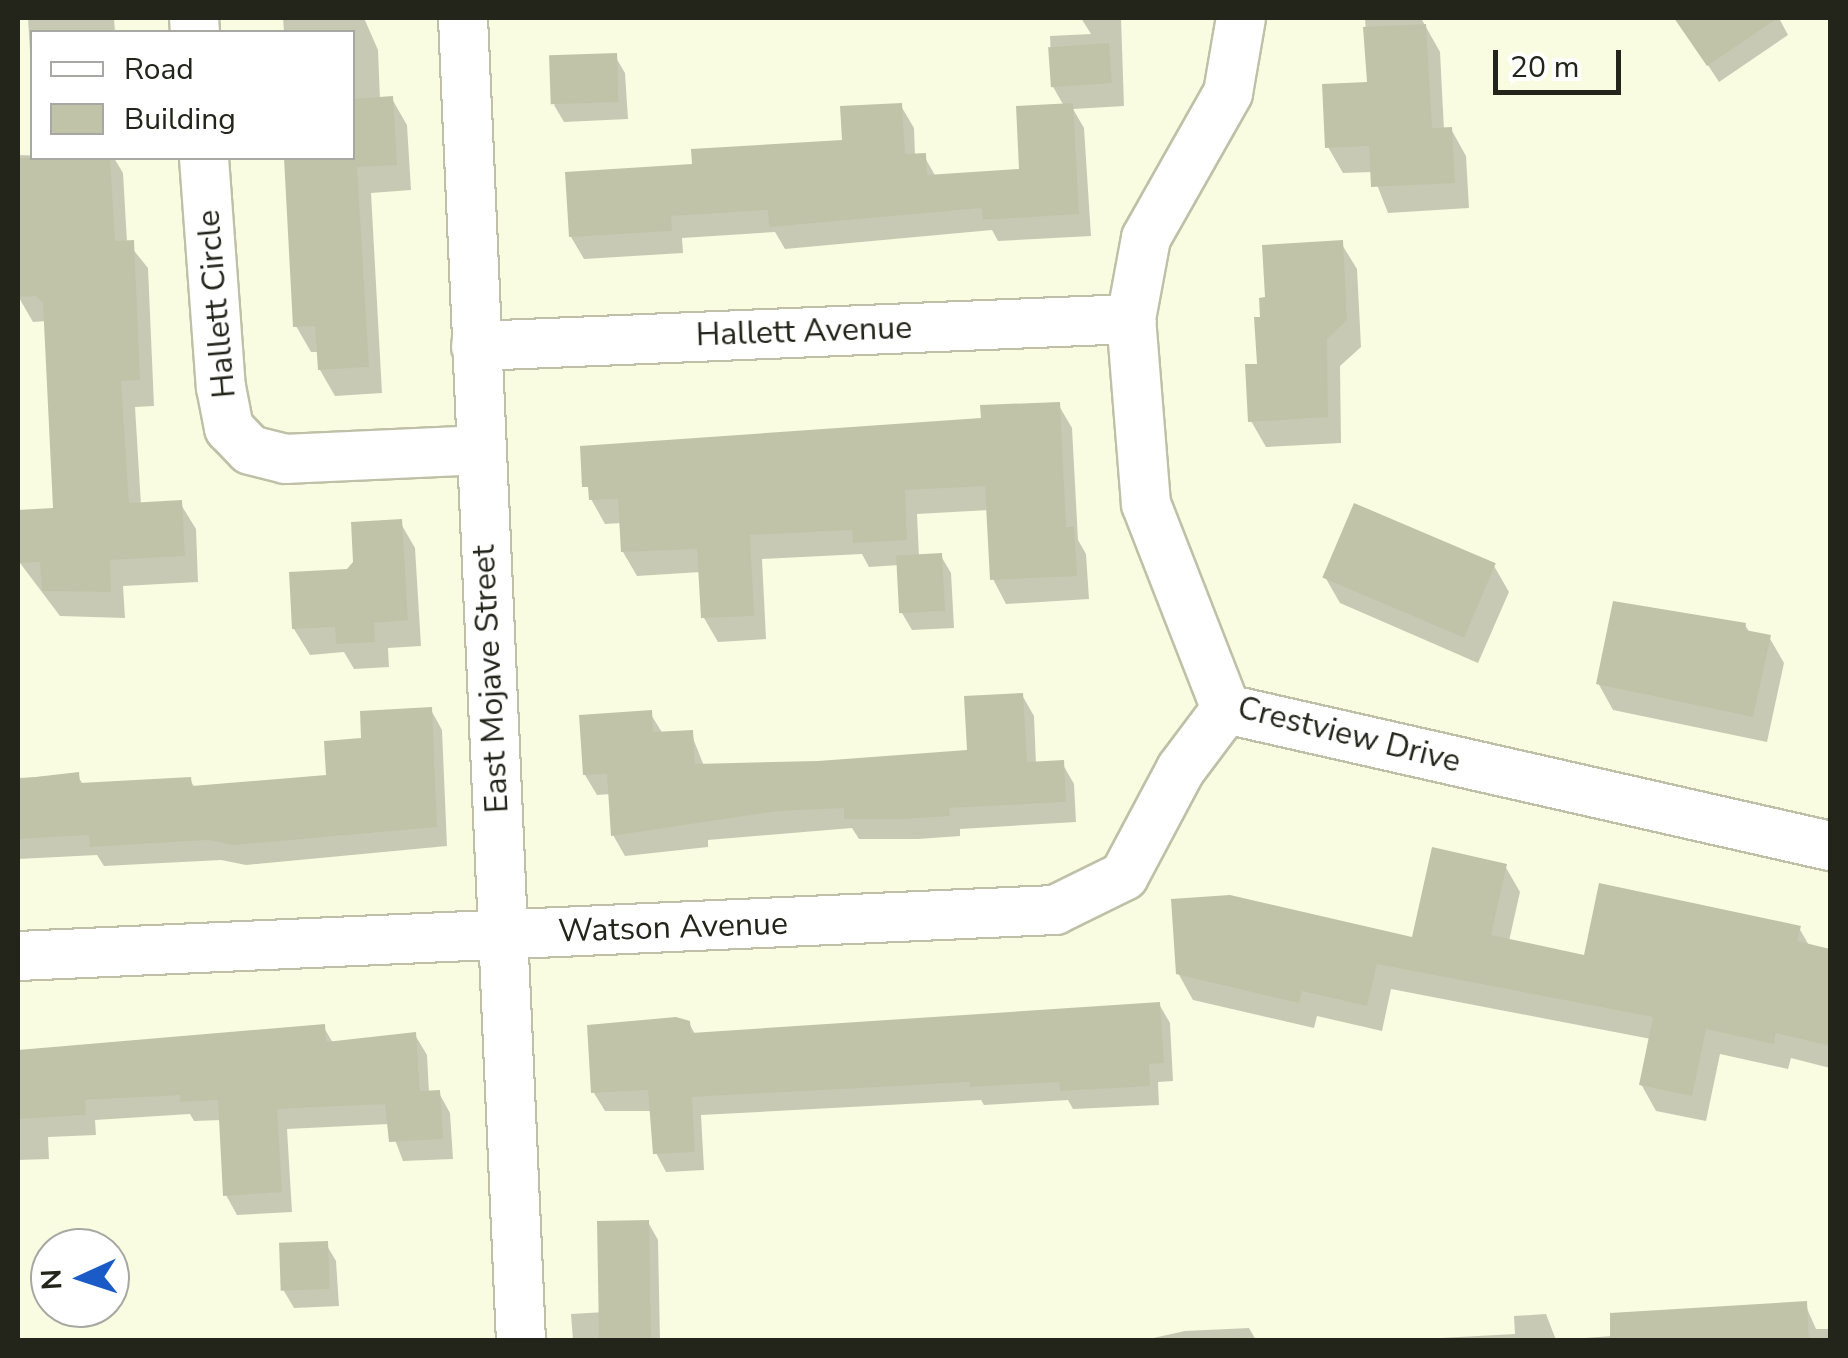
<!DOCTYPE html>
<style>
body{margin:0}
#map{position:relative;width:1848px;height:1358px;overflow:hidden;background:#fafce1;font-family:"Nunito Sans",sans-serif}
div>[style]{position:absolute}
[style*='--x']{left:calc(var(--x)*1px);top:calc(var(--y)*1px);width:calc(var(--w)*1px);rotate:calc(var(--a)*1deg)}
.shadow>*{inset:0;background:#0003}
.building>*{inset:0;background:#c1c3a9;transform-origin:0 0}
.roads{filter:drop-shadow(2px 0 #bfc0a7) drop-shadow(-2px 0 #bfc0a7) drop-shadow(0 2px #bfc0a7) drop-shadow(0 -2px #bfc0a7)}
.street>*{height:48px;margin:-24px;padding:0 24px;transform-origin:24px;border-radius:24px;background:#fff}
span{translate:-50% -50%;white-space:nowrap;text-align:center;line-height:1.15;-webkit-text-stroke:8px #fff;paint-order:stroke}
.street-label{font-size:32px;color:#23241a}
.frame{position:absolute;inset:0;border:20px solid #23241a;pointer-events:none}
.legend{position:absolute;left:30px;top:30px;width:325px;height:130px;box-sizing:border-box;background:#fff;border:2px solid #a7a7a3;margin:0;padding:12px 18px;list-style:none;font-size:30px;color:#23241a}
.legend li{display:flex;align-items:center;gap:20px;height:50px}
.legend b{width:50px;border:2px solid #a7a7a3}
.north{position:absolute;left:30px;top:1228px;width:100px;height:100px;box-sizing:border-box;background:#fff;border:2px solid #a7a7a3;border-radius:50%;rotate:267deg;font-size:28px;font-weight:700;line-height:40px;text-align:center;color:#23241a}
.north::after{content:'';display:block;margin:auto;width:35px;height:45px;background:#1a5bc7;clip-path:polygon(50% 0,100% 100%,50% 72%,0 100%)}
.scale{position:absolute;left:1493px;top:50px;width:128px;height:45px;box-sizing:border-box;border:5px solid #23241a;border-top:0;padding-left:12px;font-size:30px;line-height:35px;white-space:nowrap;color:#23241a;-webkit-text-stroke:8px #fff;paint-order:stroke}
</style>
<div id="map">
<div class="shadow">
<div style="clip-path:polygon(28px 18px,114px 18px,115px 32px,32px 32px,32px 85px)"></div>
<div style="clip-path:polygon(283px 18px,364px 18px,378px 50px,380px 100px,392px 99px,407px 125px,411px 190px,371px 193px,382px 393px,335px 396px,320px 370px,319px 352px,311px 352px,296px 326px,285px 158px,352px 158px,352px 32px,284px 32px)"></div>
<div style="clip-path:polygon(1081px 18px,1121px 18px,1124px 106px,1073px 109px,1084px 128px,1091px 236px,998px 241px,992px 230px,785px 249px,775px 232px,682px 238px,683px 253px,584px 259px,571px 237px,695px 167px,844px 143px,901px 106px,914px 128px,915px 156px,924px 156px,936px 177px,1022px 171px,1064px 106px,1052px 85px,1050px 36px,1091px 34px)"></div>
<div style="clip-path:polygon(1365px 18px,1421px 18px,1440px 52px,1444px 130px,1451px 129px,1466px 156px,1469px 208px,1388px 213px,1372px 172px,1343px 173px,1328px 147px,1369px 84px)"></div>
<div style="clip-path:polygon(1702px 18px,1779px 18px,1788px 35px,1719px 82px,1685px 30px)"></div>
<div style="clip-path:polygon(615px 56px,625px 73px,628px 119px,564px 122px,554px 105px)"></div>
<div style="clip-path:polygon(18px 155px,114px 158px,123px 173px,127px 242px,148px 268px,154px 406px,135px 407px,141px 505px,180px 503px,196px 529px,198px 582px,123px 586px,125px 618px,60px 616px,20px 563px,18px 512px,56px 510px,46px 321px,33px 322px,18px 296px)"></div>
<div style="clip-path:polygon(1341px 243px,1357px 269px,1361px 347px,1340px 366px,1341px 443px,1266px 447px,1251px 421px,1268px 300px)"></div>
<div style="clip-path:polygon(1058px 404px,1072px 428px,1078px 540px,1086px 554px,1089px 599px,1006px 604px,993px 579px,989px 510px,917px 514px,919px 557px,941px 556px,951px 573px,954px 628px,912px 630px,902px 613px,899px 565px,869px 567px,862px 554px,762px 559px,766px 639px,718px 642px,704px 618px,701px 572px,637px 576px,623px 552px,622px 523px,605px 524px,591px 499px)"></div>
<div style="clip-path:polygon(400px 522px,415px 548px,421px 646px,388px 648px,389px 667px,354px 669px,344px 652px,310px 655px,294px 629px)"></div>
<div style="clip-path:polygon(1494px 566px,1509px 592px,1478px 663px,1340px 603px,1325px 577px)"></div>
<div style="clip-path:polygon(1745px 625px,1750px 633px,1769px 637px,1784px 663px,1767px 742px,1613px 710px,1598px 683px)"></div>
<div style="clip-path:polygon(1022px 695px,1034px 716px,1036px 764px,1062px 763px,1074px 784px,1076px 822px,960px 829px,960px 836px,918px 839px,859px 839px,852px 828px,708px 840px,708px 847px,625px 856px,613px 835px,611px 794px,597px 795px,585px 775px,650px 713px,663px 734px,691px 733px,704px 766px,818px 764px,970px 752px)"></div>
<div style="clip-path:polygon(431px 710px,442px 730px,447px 846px,246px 865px,221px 860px,104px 866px,97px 855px,18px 859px,18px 778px,77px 775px,84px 786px,190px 780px,195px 788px,328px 777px,364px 741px)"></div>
<div style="clip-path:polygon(1505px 866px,1520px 892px,1509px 941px,1586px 958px,1799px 928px,1810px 947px,1830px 951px,1830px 1068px,1791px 1058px,1788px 1069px,1720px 1054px,1706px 1121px,1656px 1111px,1641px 1084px,1651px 1039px,1391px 989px,1382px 1031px,1317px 1016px,1314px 1028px,1193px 1000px,1178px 973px,1414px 940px)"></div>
<div style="clip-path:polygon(1159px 1004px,1170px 1023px,1173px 1081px,1158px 1082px,1159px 1105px,1073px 1109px,1068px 1100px,984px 1105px,981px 1100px,701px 1115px,704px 1170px,666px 1172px,656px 1153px,653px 1111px,605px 1111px,594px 1093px,689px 1023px,696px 1036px)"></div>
<div style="clip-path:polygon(323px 1026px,333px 1043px,415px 1035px,427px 1055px,429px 1093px,439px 1093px,450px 1113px,453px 1159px,403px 1161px,389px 1124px,287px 1129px,292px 1212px,237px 1215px,226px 1195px,222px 1120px,194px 1121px,190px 1114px,95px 1120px,96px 1135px,48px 1137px,49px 1159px,18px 1160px,18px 1052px)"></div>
<div style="clip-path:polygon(648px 1222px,658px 1240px,660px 1340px,573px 1340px,571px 1314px,605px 1312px)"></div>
<div style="clip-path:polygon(326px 1244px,336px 1261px,339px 1306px,294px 1308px,284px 1291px)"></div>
<div style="clip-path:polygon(1805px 1304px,1816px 1329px,1830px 1329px,1830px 1340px,1403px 1340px,1515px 1334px,1514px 1316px,1546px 1314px,1556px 1340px,1641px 1334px)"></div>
<div style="clip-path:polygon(1249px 1328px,1256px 1340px,1144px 1340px,1185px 1331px)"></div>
</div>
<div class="building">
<div style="clip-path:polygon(1674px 18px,1778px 18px,1707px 66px)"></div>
<div style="clip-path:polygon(1426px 24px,1432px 128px,1452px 127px,1455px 183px,1371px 187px,1369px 146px,1325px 148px,1322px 84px,1367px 82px,1363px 27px)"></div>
<div style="left:1109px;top:43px;width:40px;height:61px;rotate:86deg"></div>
<div style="left:617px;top:53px;width:49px;height:68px;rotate:88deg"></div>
<div style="clip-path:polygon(393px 96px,397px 165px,357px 167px,369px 367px,318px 370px,315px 326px,293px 327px,284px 158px,352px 158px,352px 99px)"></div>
<div style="clip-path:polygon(902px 103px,905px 154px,926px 153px,927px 175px,1019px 169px,1016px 106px,1073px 103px,1079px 214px,983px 220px,982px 208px,769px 227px,768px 210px,671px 216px,672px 231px,569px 237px,565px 172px,692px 164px,691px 149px,842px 140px,840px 106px)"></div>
<div style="clip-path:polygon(18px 158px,110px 158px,115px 241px,134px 240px,140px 380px,121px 381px,129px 503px,182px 500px,185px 556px,110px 560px,111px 592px,42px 591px,40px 562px,18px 563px,18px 510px,53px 508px,43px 303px,36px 296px,18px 297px)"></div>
<div style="clip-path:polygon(1343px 240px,1347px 320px,1327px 339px,1328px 417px,1248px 422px,1245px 364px,1257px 364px,1254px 317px,1260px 317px,1259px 298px,1265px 297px,1262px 245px)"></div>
<div style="clip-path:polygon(1060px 402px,1066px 527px,1074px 527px,1077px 576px,990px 580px,985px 486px,905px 490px,907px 540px,853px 543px,852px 530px,750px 535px,754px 616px,701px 618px,697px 549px,621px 552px,618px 499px,589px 500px,588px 487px,582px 487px,580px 446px,981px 418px,980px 405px)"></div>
<div style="left:1354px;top:503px;width:154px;height:81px;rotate:23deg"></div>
<div style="clip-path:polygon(402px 519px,408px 620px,374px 623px,375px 642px,336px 644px,335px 627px,292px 629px,289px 572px,347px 569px,353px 562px,351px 522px)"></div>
<div style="left:942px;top:553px;width:58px;height:46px;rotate:87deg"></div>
<div style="clip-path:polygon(1613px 601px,1746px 623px,1745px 630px,1771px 635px,1753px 717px,1596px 684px)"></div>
<div style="clip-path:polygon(1023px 693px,1027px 762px,1064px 760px,1066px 802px,949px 808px,950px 816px,906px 819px,844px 819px,844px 808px,778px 811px,611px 836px,607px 774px,583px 775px,579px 715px,652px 710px,653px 732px,693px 730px,695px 764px,818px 761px,967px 750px,964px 696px)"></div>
<div style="clip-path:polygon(432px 707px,437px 827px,233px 845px,208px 840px,90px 847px,89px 835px,18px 839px,18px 779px,79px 772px,80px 783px,191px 777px,192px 786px,326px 775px,324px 741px,361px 738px,360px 711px)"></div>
<div style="clip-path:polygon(1432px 847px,1507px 864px,1491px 935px,1584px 955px,1599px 883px,1801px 926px,1797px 941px,1830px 949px,1830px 1046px,1776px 1033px,1774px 1044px,1706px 1029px,1692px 1096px,1639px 1085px,1653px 1017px,1377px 964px,1367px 1006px,1302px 991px,1299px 1003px,1176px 974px,1171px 899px,1230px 895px,1412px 937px)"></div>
<div style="clip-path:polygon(1160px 1002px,1164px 1063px,1149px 1064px,1150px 1086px,1060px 1091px,1059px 1082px,970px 1087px,970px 1082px,692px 1097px,695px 1152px,653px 1154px,648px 1090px,591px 1093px,587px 1025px,676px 1017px,690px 1021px,691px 1033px)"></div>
<div style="clip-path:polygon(325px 1024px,326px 1042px,416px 1032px,420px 1091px,440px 1090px,443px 1139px,389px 1142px,385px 1104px,277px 1109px,282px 1192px,223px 1196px,218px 1100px,180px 1102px,180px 1095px,85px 1100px,86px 1115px,18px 1119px,18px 1050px)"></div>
<div style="left:649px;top:1220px;width:120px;height:52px;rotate:89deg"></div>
<div style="left:328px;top:1241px;width:48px;height:49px;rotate:88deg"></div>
<div style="clip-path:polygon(1807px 1301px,1809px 1340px,1610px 1340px,1610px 1313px)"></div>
</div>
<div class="roads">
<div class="street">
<div style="--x:194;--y:18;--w:14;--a:86"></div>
<div style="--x:463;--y:18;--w:1323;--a:87.49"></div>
<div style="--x:204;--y:158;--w:230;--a:85.8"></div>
<div style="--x:221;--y:387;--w:42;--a:79"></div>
<div style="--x:229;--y:428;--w:30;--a:46"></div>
<div style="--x:250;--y:450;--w:37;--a:14"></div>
<div style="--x:286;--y:459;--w:195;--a:-2.6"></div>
<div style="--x:476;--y:346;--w:656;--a:-2.36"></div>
<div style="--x:1226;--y:709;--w:220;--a:-111.3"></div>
<div style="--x:1146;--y:504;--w:186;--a:-94.6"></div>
<div style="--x:1131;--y:319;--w:82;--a:-79.5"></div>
<div style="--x:1146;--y:238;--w:167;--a:-60.5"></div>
<div style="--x:1228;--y:93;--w:76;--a:-80.2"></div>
<div style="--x:1226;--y:709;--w:619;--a:12.78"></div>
<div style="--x:18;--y:956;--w:1038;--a:-2.54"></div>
<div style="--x:1055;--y:910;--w:77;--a:-26.2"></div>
<div style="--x:1124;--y:876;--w:121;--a:-62"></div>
<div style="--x:1181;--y:769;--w:75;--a:-53.1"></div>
</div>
</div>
<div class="street-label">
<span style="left:217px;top:304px;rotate:-95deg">Hallett Circle</span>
<span style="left:804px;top:332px;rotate:-2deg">Hallett Avenue</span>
<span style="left:491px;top:679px;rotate:-93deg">East Mojave Street</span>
<span style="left:1349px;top:735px;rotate:14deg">Crestview Drive</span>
<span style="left:673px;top:928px;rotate:-2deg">Watson Avenue</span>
</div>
<div class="frame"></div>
<ul class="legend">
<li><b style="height:12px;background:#fff"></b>Road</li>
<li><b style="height:28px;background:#c1c3a9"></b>Building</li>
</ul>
<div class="north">N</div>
<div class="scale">20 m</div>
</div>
